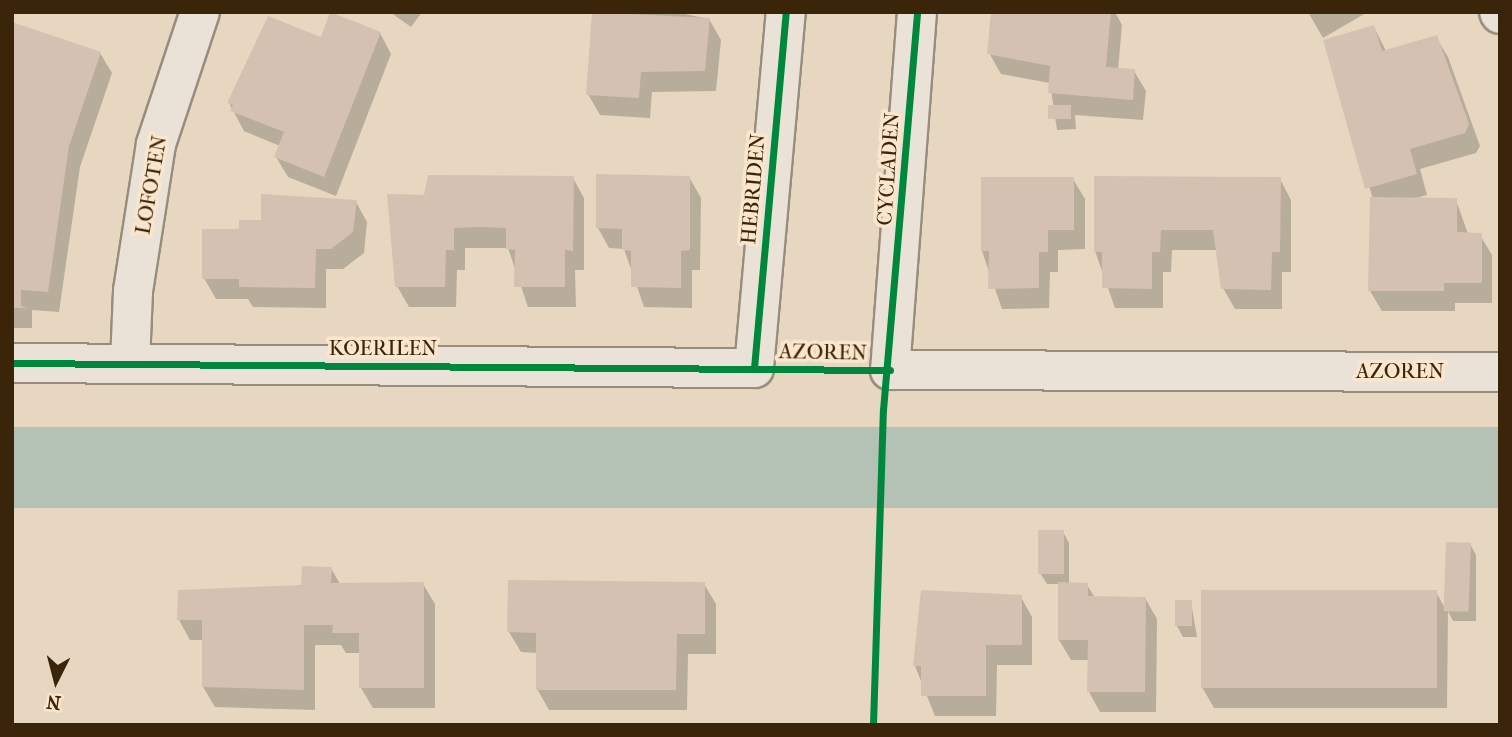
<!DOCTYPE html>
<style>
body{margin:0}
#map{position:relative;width:1512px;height:737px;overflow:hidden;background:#e7d7c1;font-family:"IM FELL French Canon",serif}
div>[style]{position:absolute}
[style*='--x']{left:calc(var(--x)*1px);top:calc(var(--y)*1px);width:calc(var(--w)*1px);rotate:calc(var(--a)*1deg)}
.water>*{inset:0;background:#b4c2b6;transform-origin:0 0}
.shadow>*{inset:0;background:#0003}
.building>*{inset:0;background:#d5c1b1;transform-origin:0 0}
.roads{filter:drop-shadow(2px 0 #988d7d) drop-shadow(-2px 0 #988d7d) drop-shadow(0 2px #988d7d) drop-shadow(0 -2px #988d7d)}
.minor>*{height:38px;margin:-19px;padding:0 19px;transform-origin:19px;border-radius:19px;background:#eae2d7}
.cycleway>*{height:7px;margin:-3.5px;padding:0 3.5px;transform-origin:3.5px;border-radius:3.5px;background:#00873e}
span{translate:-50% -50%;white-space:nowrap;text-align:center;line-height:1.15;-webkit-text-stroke:7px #fae6cc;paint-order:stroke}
.street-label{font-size:21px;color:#3b250a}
.frame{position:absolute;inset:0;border:14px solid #3b250a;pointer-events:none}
.north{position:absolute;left:21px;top:646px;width:70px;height:70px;-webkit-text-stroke:5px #fae6cc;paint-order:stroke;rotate:186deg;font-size:19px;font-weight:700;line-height:28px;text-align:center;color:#3b250a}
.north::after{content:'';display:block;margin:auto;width:24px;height:32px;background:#3b250a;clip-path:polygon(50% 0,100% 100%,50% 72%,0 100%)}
</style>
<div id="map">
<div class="water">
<div style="left:12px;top:427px;width:1488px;height:81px"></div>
</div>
<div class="shadow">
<div style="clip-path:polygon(390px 12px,422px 12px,411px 27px)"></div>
<div style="clip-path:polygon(594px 12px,675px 12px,709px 19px,721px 40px,716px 91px,652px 92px,650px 118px,600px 115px,588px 94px)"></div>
<div style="clip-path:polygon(993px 12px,1115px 12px,1122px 25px,1118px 70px,1134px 71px,1146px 91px,1143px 120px,1075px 115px,1076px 129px,1057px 130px,1050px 83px,1001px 74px,989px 53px)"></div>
<div style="clip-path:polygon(1308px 12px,1365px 12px,1366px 13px,1323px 38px)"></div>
<div style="clip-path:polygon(12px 24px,100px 53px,112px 73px,80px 167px,59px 312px,32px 310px,32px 328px,12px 328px)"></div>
<div style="clip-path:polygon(1374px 27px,1386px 51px,1436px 37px,1448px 57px,1480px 146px,1476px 153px,1420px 169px,1427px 195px,1416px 198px,1456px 200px,1468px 234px,1480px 235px,1492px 255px,1492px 303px,1455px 303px,1455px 311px,1382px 311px,1370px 291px,1373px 199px,1325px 41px)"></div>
<div style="clip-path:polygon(380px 33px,391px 54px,336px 196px,288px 177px,276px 157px,280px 146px,244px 131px,229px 103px,322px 39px)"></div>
<div style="clip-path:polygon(689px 177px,701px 198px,700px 270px,692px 270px,692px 308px,644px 307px,624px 249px,609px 248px,598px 228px)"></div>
<div style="clip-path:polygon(573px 178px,584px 198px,584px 270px,575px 270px,576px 307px,528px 307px,508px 248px,465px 248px,465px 270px,457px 270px,456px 307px,409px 307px,397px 286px,426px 197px)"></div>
<div style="clip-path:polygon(1073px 179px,1085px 199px,1085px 249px,1058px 250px,1058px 272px,1050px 272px,1049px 308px,1002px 309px,982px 251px)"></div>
<div style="clip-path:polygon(1280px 179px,1291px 200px,1291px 272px,1282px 272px,1282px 309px,1235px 309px,1223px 288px,1217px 250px,1172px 250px,1171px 272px,1163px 272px,1163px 308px,1115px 308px,1095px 251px)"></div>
<div style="clip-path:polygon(356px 202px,367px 222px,364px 253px,343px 269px,326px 269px,326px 308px,253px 307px,248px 299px,216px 299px,204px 278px,240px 231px)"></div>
<div style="clip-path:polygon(1063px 532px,1069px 543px,1069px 584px,1087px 585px,1095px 598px,1145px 598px,1157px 619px,1156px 712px,1100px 712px,1089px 692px,1089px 660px,1071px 660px,1059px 640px,1059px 584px,1047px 584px,1040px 573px)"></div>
<div style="clip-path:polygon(1447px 544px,1470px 544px,1476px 555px,1476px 621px,1453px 621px,1448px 611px,1447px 708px,1214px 708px,1202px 687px,1436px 592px,1447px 612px)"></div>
<div style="clip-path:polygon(331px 568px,340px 584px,423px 584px,435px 604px,435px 708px,373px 708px,361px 688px,361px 653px,346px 653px,341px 645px,315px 645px,315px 710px,215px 707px,203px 687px,204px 640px,190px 640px,179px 620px,303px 587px)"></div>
<div style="clip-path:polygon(704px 584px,716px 604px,716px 654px,688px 654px,687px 710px,549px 710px,537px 689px,538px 653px,521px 652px,509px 632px)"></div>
<div style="clip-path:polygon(1021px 597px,1032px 617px,1032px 665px,997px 665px,996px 716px,935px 716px,915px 666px)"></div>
<div style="clip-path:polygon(1191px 602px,1197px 637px,1183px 637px,1177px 626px)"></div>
</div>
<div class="building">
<div style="clip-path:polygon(330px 12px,381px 32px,324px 177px,274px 157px,284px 132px,230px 111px,233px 105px,227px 103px,268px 16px,321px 37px)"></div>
<div style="clip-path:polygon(592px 12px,710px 18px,705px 71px,641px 72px,639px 98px,586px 95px)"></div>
<div style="clip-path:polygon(991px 12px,1111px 12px,1106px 67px,1135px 69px,1133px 100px,1048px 93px,1050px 66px,987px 54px)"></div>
<div style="clip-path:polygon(12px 22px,101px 52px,69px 146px,48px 292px,21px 290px,21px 306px,27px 308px,12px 308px)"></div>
<div style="clip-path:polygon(1374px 25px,1382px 51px,1437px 35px,1469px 124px,1465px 133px,1410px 149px,1417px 174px,1365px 189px,1323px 40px)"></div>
<div style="left:1048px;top:105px;width:23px;height:14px"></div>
<div style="clip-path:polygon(596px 174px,690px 176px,690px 250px,681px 251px,681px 288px,631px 287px,631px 251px,622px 250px,622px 229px,596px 228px)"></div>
<div style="clip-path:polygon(428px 175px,574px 176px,573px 251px,565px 250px,565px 287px,514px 287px,515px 250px,506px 249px,506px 228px,480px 227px,454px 228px,454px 250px,446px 250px,445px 287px,395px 287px,387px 194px,424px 195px)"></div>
<div style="clip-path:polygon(1094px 176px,1281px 177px,1280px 252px,1272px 252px,1271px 290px,1221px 289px,1213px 230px,1161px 230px,1160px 252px,1152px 252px,1152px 289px,1102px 288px,1102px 252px,1094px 252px)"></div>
<div style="clip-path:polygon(981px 177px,1074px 177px,1074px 230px,1048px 230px,1048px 252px,1039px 252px,1039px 288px,988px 289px,989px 251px,981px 251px)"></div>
<div style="clip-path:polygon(261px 194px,357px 200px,353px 232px,331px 249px,316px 249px,315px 288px,239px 287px,239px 279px,202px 279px,202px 229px,239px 229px,239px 220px,261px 220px)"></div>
<div style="clip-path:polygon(1370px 197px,1457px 198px,1457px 232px,1482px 233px,1482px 283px,1444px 283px,1444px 291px,1368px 291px)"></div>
<div style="left:1064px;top:530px;width:44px;height:26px;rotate:90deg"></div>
<div style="left:1446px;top:542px;width:25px;height:69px;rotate:2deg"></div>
<div style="clip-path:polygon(302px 566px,332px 567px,331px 583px,424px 582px,424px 688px,359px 688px,359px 633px,332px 633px,333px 625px,304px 625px,304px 690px,202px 687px,202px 620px,177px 620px,178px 590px,301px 585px)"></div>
<div style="clip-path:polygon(508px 580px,705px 582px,705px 634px,677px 634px,676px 690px,536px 690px,536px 633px,507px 632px)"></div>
<div style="clip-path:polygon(1058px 582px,1088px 583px,1088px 596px,1146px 597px,1145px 692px,1087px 692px,1088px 640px,1058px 640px)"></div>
<div style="clip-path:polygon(921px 590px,1022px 595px,1022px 645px,986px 645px,986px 696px,921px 696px,921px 666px,913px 666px)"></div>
<div style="left:1201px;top:590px;width:236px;height:98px"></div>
<div style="left:1192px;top:600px;width:26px;height:17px;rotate:90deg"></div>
</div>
<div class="roads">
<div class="minor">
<div style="--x:917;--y:12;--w:359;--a:94.3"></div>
<div style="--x:890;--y:370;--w:610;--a:0.19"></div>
<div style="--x:1499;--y:12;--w:2;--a:63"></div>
<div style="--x:12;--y:363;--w:742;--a:0.39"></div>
<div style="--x:754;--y:368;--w:357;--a:-84.9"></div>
<div style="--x:130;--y:363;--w:72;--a:-87.6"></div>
<div style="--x:133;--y:291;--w:149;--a:-81.1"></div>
<div style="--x:156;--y:144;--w:139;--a:-71.6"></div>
</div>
</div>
<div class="cycleway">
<div style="--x:12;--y:363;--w:878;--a:0.46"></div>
<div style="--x:754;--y:368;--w:357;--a:-84.9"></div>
<div style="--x:873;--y:725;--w:315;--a:-88.2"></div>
<div style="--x:883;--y:410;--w:399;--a:-85.1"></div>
</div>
<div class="street-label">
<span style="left:888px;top:169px;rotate:-86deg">CYCLADEN</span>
<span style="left:151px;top:185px;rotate:-80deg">LOFOTEN</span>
<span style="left:753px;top:189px;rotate:-85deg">HEBRIDEN</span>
<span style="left:383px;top:348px">KOERILEN</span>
<span style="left:823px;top:352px;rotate:1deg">AZOREN</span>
<span style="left:1400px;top:371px">AZOREN</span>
</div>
<div class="frame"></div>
<div class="north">N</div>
</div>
